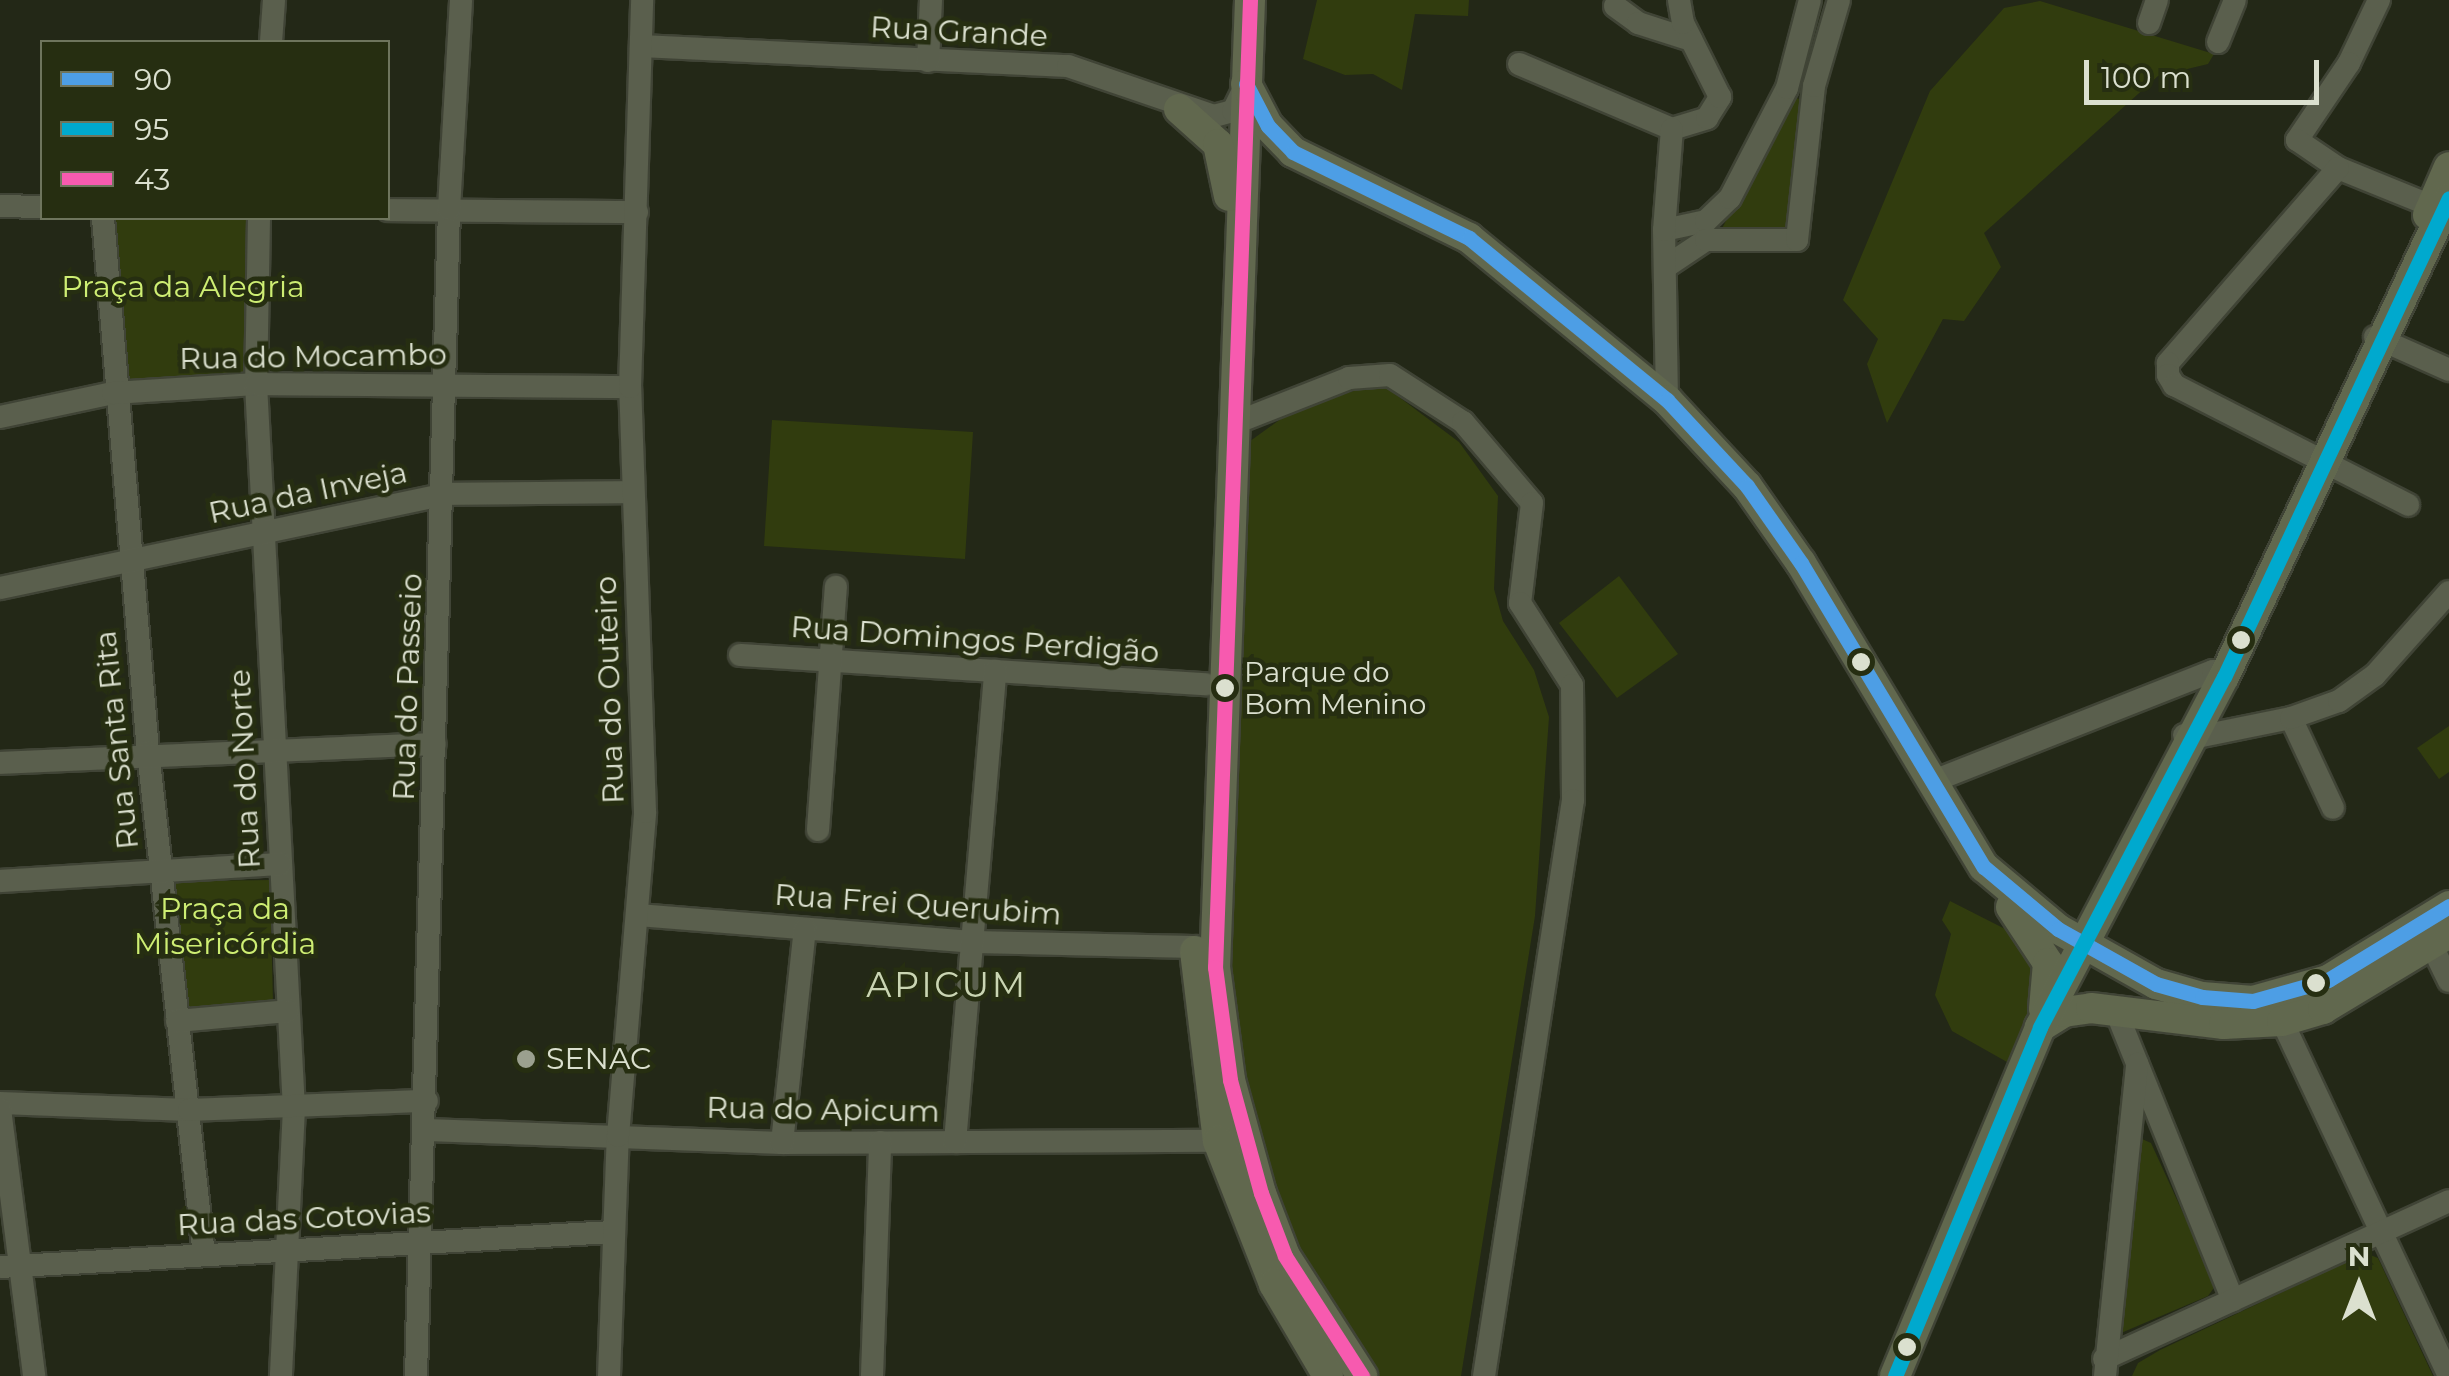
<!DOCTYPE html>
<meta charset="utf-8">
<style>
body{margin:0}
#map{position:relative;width:2449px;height:1376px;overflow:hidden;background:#232817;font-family:Montserrat,sans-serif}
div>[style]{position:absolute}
.green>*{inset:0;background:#313c0e}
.roads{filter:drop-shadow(2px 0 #404436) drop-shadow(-2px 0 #404436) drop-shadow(0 2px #404436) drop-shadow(0 -2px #404436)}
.minor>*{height:22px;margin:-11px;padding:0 11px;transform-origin:11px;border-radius:11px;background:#5a5f4d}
.major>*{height:30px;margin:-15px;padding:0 15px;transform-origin:15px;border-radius:15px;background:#61684e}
.bus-1>*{height:15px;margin:-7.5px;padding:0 7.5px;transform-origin:7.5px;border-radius:7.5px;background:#4d9ee5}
.bus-2>*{height:15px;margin:-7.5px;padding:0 7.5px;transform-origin:7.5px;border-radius:7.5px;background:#00a9ce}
.bus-3>*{height:15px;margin:-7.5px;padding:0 7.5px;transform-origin:7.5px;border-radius:7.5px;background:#f75aaf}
.dots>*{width:28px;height:28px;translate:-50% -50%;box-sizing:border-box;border:5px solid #262e11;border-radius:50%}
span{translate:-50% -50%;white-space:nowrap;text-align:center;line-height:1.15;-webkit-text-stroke:9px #262e11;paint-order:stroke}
.bus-label{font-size:28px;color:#dbe0cf}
.left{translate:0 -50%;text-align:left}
.street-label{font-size:30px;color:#dbe0cf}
.park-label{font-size:30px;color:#ceee73}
.poi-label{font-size:30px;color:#dbe0cf}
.quarter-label{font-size:35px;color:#cad5b3;letter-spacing:2.5px}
.legend{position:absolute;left:40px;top:40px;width:350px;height:180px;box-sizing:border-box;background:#262e11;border:2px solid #6e755d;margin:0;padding:12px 18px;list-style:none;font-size:30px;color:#dbe0cf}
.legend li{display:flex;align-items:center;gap:20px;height:50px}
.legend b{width:50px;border:2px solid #6e755d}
.north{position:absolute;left:2309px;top:1236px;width:100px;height:100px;-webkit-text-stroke:8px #262e11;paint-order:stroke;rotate:0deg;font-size:28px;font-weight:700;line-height:40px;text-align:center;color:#dbe0cf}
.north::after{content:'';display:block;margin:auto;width:35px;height:45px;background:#dbe0cf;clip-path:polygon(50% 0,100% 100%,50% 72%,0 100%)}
.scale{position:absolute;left:2084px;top:60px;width:235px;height:45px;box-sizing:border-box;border:5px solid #dbe0cf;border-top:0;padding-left:12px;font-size:30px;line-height:35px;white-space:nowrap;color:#dbe0cf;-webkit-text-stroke:8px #262e11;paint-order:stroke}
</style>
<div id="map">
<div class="green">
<i style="clip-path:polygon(1317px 0,1469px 0,1468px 16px,1415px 14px,1402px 90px,1373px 74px,1345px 75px,1303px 59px)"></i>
<i style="clip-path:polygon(2040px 1px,2214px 54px,2208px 64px,2158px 76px,1984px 233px,2001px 267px,1964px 321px,1943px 319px,1887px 423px,1867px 364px,1878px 339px,1843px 300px,1930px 91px,2004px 8px)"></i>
<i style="clip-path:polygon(1792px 95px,1804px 102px,1796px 229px,1718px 236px)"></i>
<i style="clip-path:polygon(111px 218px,253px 218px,248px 379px,120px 386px)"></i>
<i style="clip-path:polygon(1367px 386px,1387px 388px,1459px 442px,1498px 496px,1494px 589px,1503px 621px,1534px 670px,1549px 717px,1535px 916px,1461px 1376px,1372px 1376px,1303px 1270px,1248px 1116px,1232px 1004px,1226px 894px,1246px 444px,1285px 416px)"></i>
<i style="clip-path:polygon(772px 420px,973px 432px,965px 559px,764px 546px)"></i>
<i style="clip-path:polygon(1619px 576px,1678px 654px,1617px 698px,1559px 623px)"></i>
<i style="clip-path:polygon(2449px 726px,2449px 772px,2439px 779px,2417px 748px)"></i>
<i style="clip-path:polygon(270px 880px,273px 1002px,187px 1013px,175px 881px)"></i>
<i style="clip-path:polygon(1950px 901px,2013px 933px,2035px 963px,2035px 1002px,2007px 1062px,1952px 1031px,1935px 995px,1951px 934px,1942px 920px)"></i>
<i style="clip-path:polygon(2142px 1139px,2151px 1143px,2216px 1285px,2208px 1296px,2121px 1333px,2115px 1324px)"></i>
<i style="clip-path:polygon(2365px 1253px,2378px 1258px,2433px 1376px,2132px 1376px,2138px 1363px,2160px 1350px)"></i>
</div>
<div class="roads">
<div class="minor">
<i style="left:2379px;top:0;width:70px;rotate:115.5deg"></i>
<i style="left:2349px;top:63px;width:93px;rotate:124deg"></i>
<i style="left:2297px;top:140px;width:50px;rotate:34.3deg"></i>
<i style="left:2338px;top:168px;width:114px;rotate:22.1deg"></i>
<i style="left:1615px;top:6px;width:29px;rotate:36deg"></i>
<i style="left:1638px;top:23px;width:56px;rotate:17.8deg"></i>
<i style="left:2149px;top:23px;width:24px;rotate:-71deg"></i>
<i style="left:271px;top:42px;width:42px;rotate:-85.9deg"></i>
<i style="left:2218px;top:42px;width:45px;rotate:-68deg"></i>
<i style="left:641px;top:46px;width:427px;rotate:2.7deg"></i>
<i style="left:1068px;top:66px;width:154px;rotate:18.9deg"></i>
<i style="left:1214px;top:116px;width:20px;rotate:-15deg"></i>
<i style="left:1233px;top:111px;width:28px;rotate:-64deg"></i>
<i style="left:928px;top:61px;width:61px;rotate:-87.2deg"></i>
<i style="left:1519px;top:64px;width:166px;rotate:23deg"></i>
<i style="left:1672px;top:129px;width:37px;rotate:-17deg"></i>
<i style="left:1707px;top:118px;width:25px;rotate:-58deg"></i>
<i style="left:1720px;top:97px;width:83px;rotate:-116.6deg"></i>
<i style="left:1683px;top:23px;width:23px;rotate:-100deg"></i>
<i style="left:2338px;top:168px;width:259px;rotate:131.1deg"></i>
<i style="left:2168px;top:363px;width:12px;rotate:90deg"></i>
<i style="left:2168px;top:375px;width:12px;rotate:59deg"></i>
<i style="left:2174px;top:385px;width:263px;rotate:27.1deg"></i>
<i style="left:0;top:206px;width:42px;rotate:1.4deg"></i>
<i style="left:388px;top:210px;width:249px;rotate:0.5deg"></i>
<i style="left:103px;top:218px;width:536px;rotate:85.18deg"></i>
<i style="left:148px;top:752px;width:506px;rotate:83.65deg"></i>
<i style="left:259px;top:218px;width:166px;rotate:91deg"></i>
<i style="left:256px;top:384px;width:725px;rotate:87deg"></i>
<i style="left:294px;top:1108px;width:268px;rotate:92.8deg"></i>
<i style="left:1664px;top:230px;width:43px;rotate:-12.1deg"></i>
<i style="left:1706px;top:221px;width:33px;rotate:-44deg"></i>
<i style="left:1730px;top:198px;width:124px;rotate:-62.6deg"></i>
<i style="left:1787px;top:88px;width:91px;rotate:-75.4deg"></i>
<i style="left:1667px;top:266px;width:47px;rotate:-33.7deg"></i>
<i style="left:1706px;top:240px;width:91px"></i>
<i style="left:1797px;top:240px;width:155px;rotate:-83.7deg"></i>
<i style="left:1814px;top:86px;width:90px;rotate:-73.8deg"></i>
<i style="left:2375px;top:337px;width:81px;rotate:24deg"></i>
<i style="left:1667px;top:400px;width:170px;rotate:-91deg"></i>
<i style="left:1664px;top:230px;width:101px;rotate:-85.5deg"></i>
<i style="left:0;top:417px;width:116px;rotate:-12deg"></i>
<i style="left:113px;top:393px;width:143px;rotate:-3.6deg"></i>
<i style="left:256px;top:384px;width:374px;rotate:0.5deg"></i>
<i style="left:1235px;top:423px;width:123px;rotate:-21.5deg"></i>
<i style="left:1349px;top:378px;width:41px;rotate:-4.2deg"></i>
<i style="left:1390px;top:375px;width:87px;rotate:32.8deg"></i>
<i style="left:1463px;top:422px;width:106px;rotate:49.6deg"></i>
<i style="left:1532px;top:503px;width:101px;rotate:96.8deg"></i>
<i style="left:1520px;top:603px;width:97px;rotate:57.6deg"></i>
<i style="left:1572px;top:685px;width:115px;rotate:89.5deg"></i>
<i style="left:1573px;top:800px;width:583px;rotate:98.78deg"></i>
<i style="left:0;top:588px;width:455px;rotate:-11.9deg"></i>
<i style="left:445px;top:494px;width:187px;rotate:-0.6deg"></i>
<i style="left:740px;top:655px;width:467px;rotate:3.6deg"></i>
<i style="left:2291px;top:718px;width:99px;rotate:65deg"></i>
<i style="left:2184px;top:735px;width:9px;rotate:21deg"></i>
<i style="left:2192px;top:738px;width:101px;rotate:-11.4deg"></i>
<i style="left:2291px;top:718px;width:51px;rotate:-19.5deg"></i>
<i style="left:2339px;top:701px;width:44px;rotate:-35.8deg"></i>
<i style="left:2375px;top:675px;width:111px;rotate:-48.3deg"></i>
<i style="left:0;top:763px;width:435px;rotate:-2.5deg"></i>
<i style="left:1931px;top:782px;width:303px;rotate:-21.5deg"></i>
<i style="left:2213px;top:671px;width:13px;rotate:29deg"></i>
<i style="left:818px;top:830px;width:244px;rotate:-85.8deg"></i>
<i style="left:0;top:881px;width:281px;rotate:-3.5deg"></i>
<i style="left:638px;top:915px;width:338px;rotate:4.6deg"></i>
<i style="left:975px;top:942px;width:219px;rotate:1.3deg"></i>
<i style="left:2431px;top:944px;width:41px;rotate:64.1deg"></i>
<i style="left:2116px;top:1011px;width:312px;rotate:68deg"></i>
<i style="left:177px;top:1021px;width:111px;rotate:-5.1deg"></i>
<i style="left:2282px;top:1021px;width:392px;rotate:64.8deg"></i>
<i style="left:0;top:1103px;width:189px;rotate:2.1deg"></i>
<i style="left:189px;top:1110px;width:238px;rotate:-2.2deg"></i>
<i style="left:0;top:1109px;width:269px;rotate:82.7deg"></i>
<i style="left:427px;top:1130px;width:355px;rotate:2.1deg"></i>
<i style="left:782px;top:1143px;width:436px;rotate:-0.3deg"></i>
<i style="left:955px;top:1142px;width:473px;rotate:-85.1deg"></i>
<i style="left:782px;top:1143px;width:215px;rotate:-83.9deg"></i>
<i style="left:0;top:1267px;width:613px;rotate:-3.27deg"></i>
<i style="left:2104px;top:1359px;width:379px;rotate:-24.6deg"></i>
<i style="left:416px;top:1376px;width:1167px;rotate:-88.38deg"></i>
<i style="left:449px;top:209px;width:209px;rotate:-86.7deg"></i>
<i style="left:609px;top:1376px;width:240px;rotate:-87.9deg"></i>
<i style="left:618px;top:1136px;width:325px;rotate:-85.2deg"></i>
<i style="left:645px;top:812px;width:425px;rotate:-92deg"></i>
<i style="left:630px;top:387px;width:387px;rotate:-88.2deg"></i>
<i style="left:872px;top:1376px;width:234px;rotate:-88deg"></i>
<i style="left:2105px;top:1376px;width:314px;rotate:-84.1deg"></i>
</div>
<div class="major">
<i style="left:1250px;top:0;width:968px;rotate:92.07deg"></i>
<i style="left:1215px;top:967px;width:114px;rotate:82.4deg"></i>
<i style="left:1230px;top:1080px;width:117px;rotate:74.7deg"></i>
<i style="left:1261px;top:1193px;width:67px;rotate:69.1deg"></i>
<i style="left:1285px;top:1256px;width:143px;rotate:57.3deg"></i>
<i style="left:1246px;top:84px;width:47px;rotate:62.4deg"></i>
<i style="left:1268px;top:126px;width:36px;rotate:46deg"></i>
<i style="left:1293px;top:152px;width:196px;rotate:26deg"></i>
<i style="left:1469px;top:238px;width:256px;rotate:39.3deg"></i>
<i style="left:1667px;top:400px;width:117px;rotate:47.1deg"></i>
<i style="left:1747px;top:486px;width:94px;rotate:55deg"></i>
<i style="left:1801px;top:563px;width:355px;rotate:59deg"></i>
<i style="left:1984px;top:867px;width:97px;rotate:40deg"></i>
<i style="left:2058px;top:929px;width:112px;rotate:29.3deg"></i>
<i style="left:2156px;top:984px;width:48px;rotate:15.8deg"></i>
<i style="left:2202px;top:997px;width:51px;rotate:4.5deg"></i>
<i style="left:2253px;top:1001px;width:78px;rotate:-15.6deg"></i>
<i style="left:2328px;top:980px;width:142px;rotate:-31.4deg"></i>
<i style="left:1179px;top:109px;width:52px;rotate:41.9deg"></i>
<i style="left:1218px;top:144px;width:53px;rotate:78.1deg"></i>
<i style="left:2428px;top:215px;width:52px;rotate:-66.4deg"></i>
<i style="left:2011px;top:907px;width:67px;rotate:56.5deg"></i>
<i style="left:2048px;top:963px;width:46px;rotate:95deg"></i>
<i style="left:1195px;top:951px;width:191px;rotate:83.1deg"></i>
<i style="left:1218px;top:1141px;width:154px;rotate:68.6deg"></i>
<i style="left:1274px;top:1284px;width:107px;rotate:59.6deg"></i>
<i style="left:2040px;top:1027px;width:28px;rotate:-32deg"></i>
<i style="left:2064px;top:1012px;width:27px;rotate:-8deg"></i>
<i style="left:2091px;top:1008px;width:134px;rotate:6.9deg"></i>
<i style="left:2224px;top:1024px;width:58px;rotate:-3deg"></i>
<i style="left:2282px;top:1021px;width:43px;rotate:-16.3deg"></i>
<i style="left:2323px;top:1009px;width:147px;rotate:-31.1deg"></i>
<i style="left:1895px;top:1376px;width:378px;rotate:-67.4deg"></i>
<i style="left:2040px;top:1027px;width:395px;rotate:-62.3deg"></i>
<i style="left:2224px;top:677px;width:529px;rotate:-64.84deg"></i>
</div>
</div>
<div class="bus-1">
<i style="left:1246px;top:84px;width:47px;rotate:62.4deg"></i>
<i style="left:1268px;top:126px;width:36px;rotate:46deg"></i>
<i style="left:1293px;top:152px;width:196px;rotate:26deg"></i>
<i style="left:1469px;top:238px;width:256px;rotate:39.3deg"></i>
<i style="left:1667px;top:400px;width:117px;rotate:47.1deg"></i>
<i style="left:1747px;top:486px;width:94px;rotate:55deg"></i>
<i style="left:1801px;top:563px;width:355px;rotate:59deg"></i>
<i style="left:1984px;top:867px;width:97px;rotate:40deg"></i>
<i style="left:2058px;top:929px;width:112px;rotate:29.3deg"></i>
<i style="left:2156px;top:984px;width:48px;rotate:15.8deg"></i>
<i style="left:2202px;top:997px;width:51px;rotate:4.5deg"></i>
<i style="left:2253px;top:1001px;width:78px;rotate:-15.6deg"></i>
<i style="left:2328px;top:980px;width:142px;rotate:-31.4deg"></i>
</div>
<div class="bus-2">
<i style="left:1895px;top:1376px;width:378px;rotate:-67.4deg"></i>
<i style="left:2040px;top:1027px;width:395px;rotate:-62.3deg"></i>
<i style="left:2224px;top:677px;width:529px;rotate:-64.84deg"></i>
</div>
<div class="bus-3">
<i style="left:1250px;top:0;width:968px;rotate:92.07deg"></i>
<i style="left:1215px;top:967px;width:114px;rotate:82.4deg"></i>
<i style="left:1230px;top:1080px;width:117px;rotate:74.7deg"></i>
<i style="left:1261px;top:1193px;width:67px;rotate:69.1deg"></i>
<i style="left:1285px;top:1256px;width:143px;rotate:57.3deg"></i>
</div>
<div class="dots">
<i style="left:2241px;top:640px;background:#dbe0cf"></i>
<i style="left:1861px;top:662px;background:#dbe0cf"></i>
<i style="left:1225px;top:688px;background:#dbe0cf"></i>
<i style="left:2316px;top:983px;background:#dbe0cf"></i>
<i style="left:526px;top:1059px;background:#9ba08f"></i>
<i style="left:1907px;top:1347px;background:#dbe0cf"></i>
</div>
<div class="bus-label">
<span class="left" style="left:1244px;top:688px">Parque do<br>Bom Menino</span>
</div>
<div class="street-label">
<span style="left:959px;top:32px;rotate:3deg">Rua Grande</span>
<span style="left:313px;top:357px;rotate:-1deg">Rua do Mocambo</span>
<span style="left:308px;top:493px;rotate:-12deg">Rua da Inveja</span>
<span style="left:975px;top:640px;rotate:4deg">Rua Domingos Perdigão</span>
<span style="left:408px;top:687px;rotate:-88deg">Rua do Passeio</span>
<span style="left:610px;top:690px;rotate:-92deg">Rua do Outeiro</span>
<span style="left:117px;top:740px;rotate:-96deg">Rua Santa Rita</span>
<span style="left:245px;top:769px;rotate:-93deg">Rua do Norte</span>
<span style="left:918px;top:905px;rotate:4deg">Rua Frei Querubim</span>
<span style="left:823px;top:1110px;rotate:1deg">Rua do Apicum</span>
<span style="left:304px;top:1219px;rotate:-3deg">Rua das Cotovias</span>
</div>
<div class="park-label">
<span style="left:183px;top:287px">Praça da Alegria</span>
<span style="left:225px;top:926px">Praça da<br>Misericórdia</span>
</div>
<div class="poi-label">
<span class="left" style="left:546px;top:1059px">SENAC</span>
</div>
<div class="quarter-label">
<span style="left:947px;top:985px">APICUM</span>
</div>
<ul class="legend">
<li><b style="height:12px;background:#4d9ee5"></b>90</li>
<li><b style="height:12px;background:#00a9ce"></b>95</li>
<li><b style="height:12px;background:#f75aaf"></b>43</li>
</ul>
<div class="north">N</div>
<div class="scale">100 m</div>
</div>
